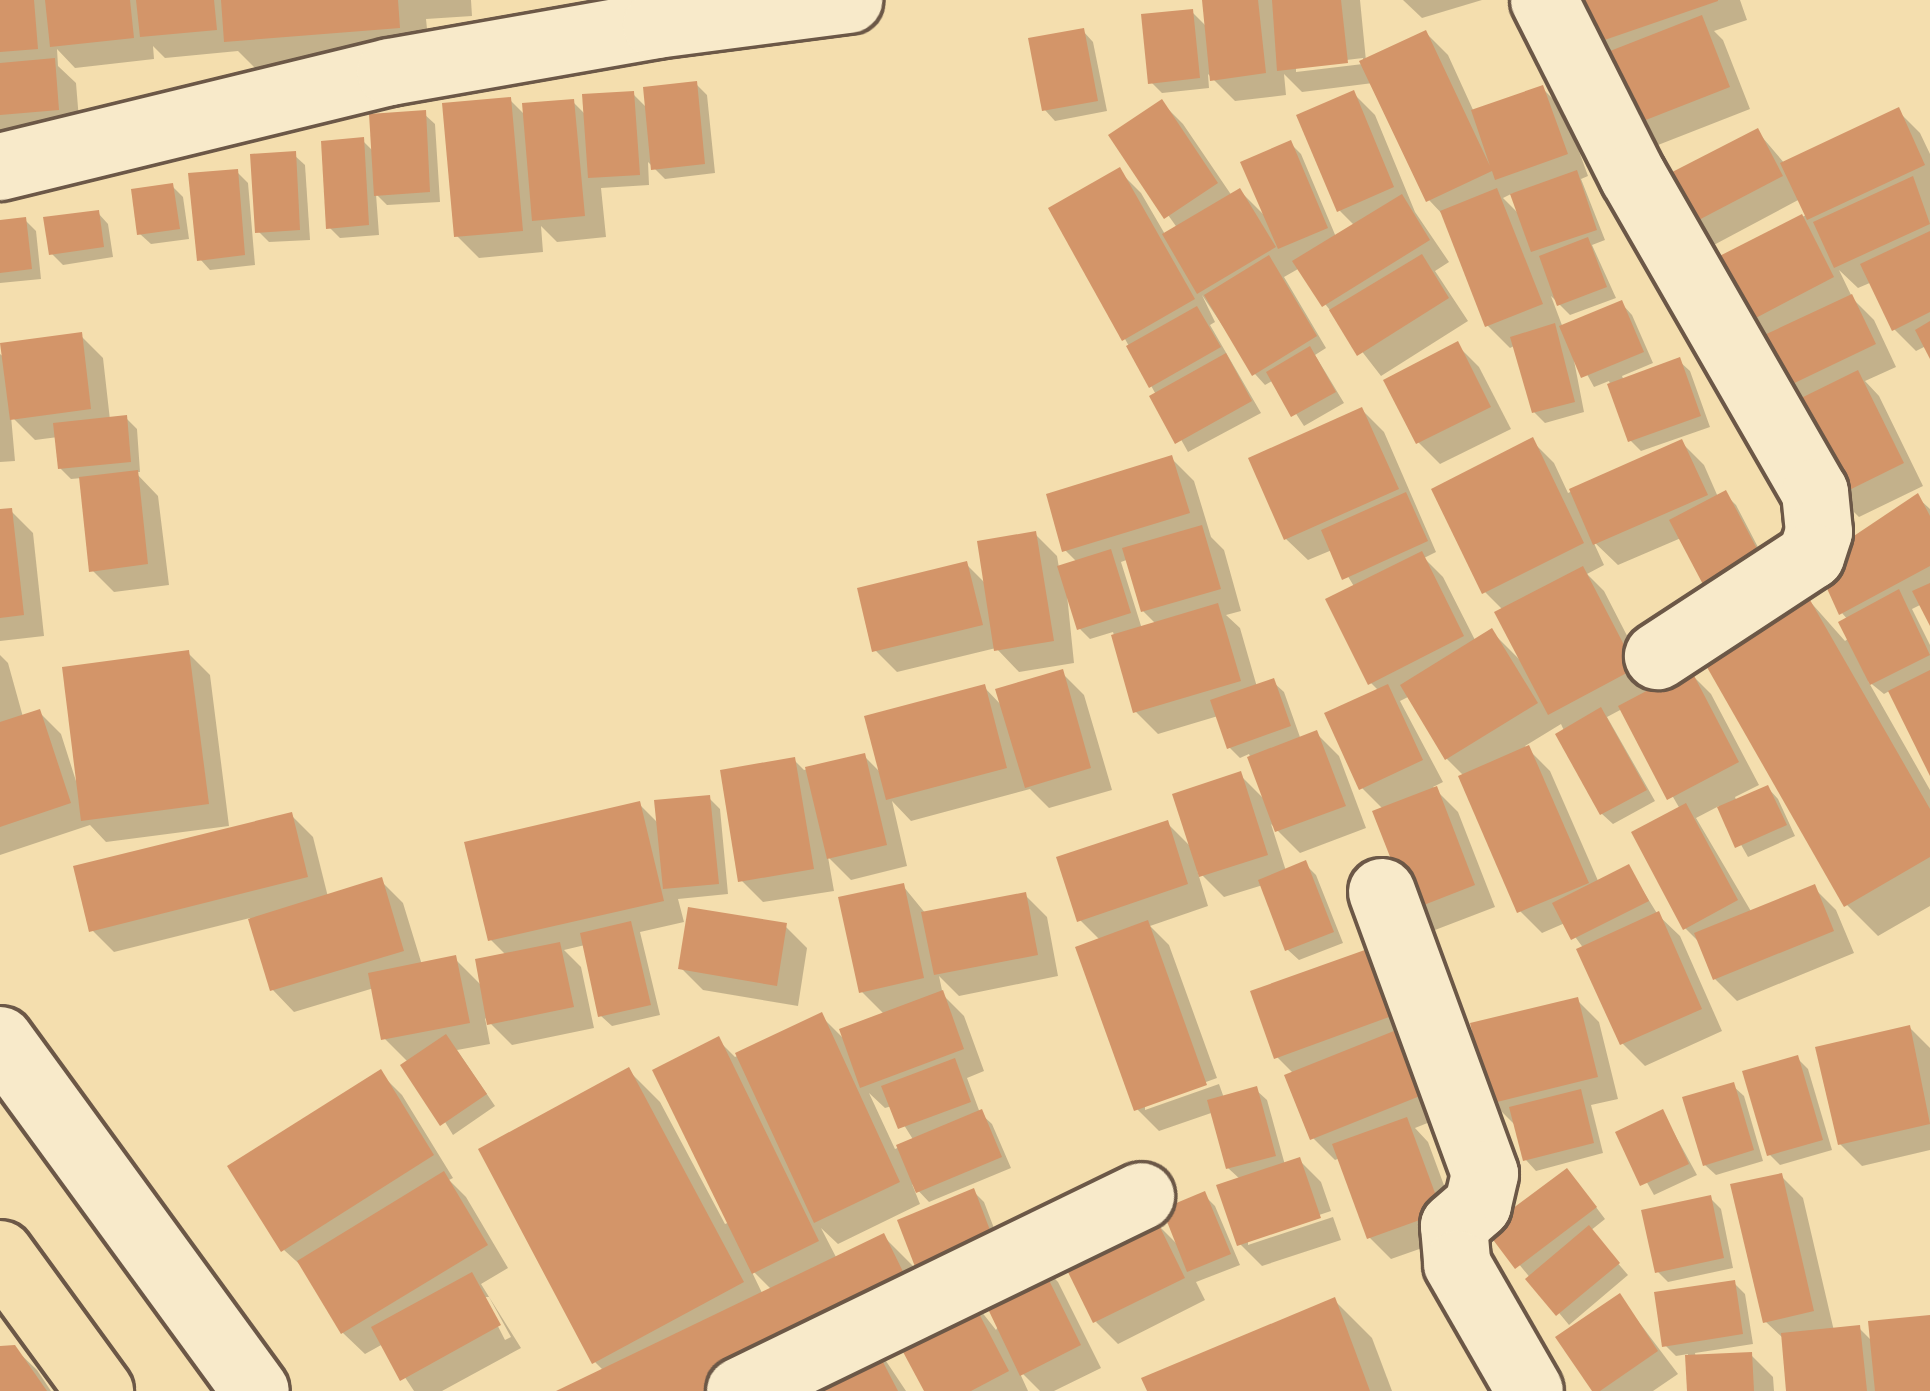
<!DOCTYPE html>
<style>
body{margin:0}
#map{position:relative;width:1930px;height:1391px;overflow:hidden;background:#f4deae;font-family:"Gentium Book Plus",serif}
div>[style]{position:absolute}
.shadow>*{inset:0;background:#0003}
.building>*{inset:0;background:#d39569}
.roads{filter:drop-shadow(3px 0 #6c5847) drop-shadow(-3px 0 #6c5847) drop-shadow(0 3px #6c5847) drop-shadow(0 -3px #6c5847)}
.minor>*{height:66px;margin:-33px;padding:0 33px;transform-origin:33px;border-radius:33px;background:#f8eaca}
.major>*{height:66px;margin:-33px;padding:0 33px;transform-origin:33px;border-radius:33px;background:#f4deae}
span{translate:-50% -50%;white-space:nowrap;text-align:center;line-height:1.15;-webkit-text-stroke:9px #f8eaca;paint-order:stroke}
</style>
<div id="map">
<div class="shadow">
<i style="clip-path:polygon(0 0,471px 0,472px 16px,426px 19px,430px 58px,259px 72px,238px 51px,165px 58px,153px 46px,154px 59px,75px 68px,57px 49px,58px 66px,76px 83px,80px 132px,0 138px)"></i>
<i style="clip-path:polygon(evenodd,1205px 0,1360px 0,1366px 61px,1426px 33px,1448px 55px,1474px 112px,1542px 88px,1564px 110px,1588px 176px,1581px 179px,1605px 240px,1592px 245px,1616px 298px,1570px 315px,1551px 296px,1563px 328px,1622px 304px,1632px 315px,1653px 363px,1622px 376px,1624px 381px,1679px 361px,1690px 371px,1710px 427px,1641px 451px,1630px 440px,1609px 381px,1594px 387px,1571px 345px,1584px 412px,1545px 423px,1534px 412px,1516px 345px,1510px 348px,1488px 326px,1445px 217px,1429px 200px,1373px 83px,1302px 92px,1284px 74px,1286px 95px,1235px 101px,1208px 74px,1209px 88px,1162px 93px,1151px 82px,1192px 12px,1208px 28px,1205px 0,1363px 58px,1363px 64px,1296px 72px,1296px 66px,1363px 58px,1205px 0,1513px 193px,1522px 217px,1503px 198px,1513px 193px)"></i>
<i style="clip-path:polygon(1403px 0,1482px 0,1422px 18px)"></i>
<i style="clip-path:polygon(1577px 0,1740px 0,1747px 20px,1714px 31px,1723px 40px,1750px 109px,1658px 145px,1636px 123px)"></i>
<i style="clip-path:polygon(1083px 31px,1093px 42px,1107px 111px,1055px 121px,1045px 110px)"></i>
<i style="clip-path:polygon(696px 84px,707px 95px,715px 173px,665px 179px,648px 162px,649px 185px,601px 188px,606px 237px,557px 242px,541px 226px,543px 252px,479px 258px,457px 236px,510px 100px,526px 116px,573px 102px,586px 115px,633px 94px,648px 109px)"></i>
<i style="clip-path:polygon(1353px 93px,1375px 115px,1415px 212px,1449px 262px,1435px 271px,1468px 321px,1381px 376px,1298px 269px,1284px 277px,1326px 348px,1315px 355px,1344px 403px,1304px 426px,1274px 380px,1265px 385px,1255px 374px,1202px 295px,1215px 322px,1210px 325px,1261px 413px,1188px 452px,1125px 339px,1119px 171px,1141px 193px,1166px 236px,1178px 229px,1112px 136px,1161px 102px,1183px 124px,1232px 196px,1240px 191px,1268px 219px,1290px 143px,1301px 154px,1336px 237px,1355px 226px,1340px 211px)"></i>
<i style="clip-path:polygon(1898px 111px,1920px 133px,1930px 154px,1930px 353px,1926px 346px,1916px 351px,1894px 329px,1872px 282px,1858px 288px,1839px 270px,1853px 299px,1874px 320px,1896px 367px,1865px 381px,1879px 396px,1923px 486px,1859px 517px,1837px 495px,1786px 386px,1698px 270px,1808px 214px,1800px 199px,1695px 255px,1673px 233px,1757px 131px,1785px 164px)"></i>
<i style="clip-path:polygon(424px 114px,435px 124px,440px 202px,387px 205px,376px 194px,379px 235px,340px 238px,329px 227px,363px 141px,374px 152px)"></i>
<i style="clip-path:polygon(294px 155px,305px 165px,310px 240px,269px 242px,258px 231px)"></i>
<i style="clip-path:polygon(237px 172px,248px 183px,255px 265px,210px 270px,200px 259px)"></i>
<i style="clip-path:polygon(172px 186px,183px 197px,189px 239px,151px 244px,140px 234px)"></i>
<i style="clip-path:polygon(98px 213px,108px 224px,113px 257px,63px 265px,52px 254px)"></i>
<i style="clip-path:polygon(25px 220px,36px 231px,41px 279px,0 283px,0 223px)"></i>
<i style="clip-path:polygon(81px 336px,103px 358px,110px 420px,126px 418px,137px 429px,140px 472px,135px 472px,158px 496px,169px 585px,114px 592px,92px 570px,82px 478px,71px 479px,60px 468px,58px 437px,35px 440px,11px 416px,15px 461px,0 462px,0 354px,5px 358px)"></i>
<i style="clip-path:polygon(1457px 345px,1479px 367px,1511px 429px,1440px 464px,1418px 442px)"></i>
<i style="clip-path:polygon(1362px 410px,1384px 432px,1436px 552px,1424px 558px,1443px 577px,1476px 642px,1492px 632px,1522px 662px,1504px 611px,1485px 592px,1532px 441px,1554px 463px,1568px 493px,1682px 443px,1704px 465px,1718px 497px,1725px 494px,1736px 505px,1772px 574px,1681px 538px,1618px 565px,1593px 541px,1604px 565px,1587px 574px,1604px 591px,1655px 690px,1689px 672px,1711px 694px,1759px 785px,1735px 797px,1737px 802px,1768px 788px,1778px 799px,1795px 836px,1748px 857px,1719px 806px,1696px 818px,1752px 913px,1814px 888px,1836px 910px,1854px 953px,1737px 1001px,1715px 979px,1701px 944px,1685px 928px,1680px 809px,1622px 709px,1607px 717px,1655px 801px,1613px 824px,1602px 814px,1561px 724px,1525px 746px,1550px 771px,1599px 883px,1629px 868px,1658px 915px,1680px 936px,1722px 1031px,1645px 1066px,1623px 1044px,1584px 949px,1565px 923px,1542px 933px,1520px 911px,1465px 777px,1447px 759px,1410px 696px,1400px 701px,1443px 782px,1433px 787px,1458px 812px,1495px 907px,1435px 930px,1413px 908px,1384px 810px,1362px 788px,1379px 691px,1371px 683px,1355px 588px,1332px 550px,1308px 560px,1286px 539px)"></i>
<i style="clip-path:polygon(evenodd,1172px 459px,1194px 481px,1211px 537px,1224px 550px,1241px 611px,1226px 615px,1240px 628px,1257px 687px,1273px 682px,1284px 692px,1301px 740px,1317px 734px,1339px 756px,1366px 828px,1300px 853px,1271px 824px,1286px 871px,1305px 864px,1316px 875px,1343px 943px,1299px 960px,1288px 950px,1263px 885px,1224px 897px,1197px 870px,1208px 906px,1150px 926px,1169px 945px,1217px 1078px,1145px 1104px,1145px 1110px,1219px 1084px,1224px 1098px,1256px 1090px,1267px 1100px,1285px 1165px,1299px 1160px,1321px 1182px,1331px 1211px,1248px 1239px,1248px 1245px,1333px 1217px,1341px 1240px,1262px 1266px,1240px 1244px,1241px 1180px,1228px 1168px,1214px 1112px,1159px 1131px,1137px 1109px,1101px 941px,1080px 920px,1167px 823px,1194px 850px,1240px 775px,1266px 801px,1249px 754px,1240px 758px,1229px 747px,1218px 716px,1158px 734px,1136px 712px,1113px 632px,1090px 639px,1080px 629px,1066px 585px,1074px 663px,1019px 672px,996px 648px,897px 672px,875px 650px,966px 564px,987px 585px,1035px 534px,1057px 556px,1059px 568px,1077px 562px,1065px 550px,1172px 459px,1129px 559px,1143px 611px,1157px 625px,1142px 629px,1121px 562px,1129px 559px)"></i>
<i style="clip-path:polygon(1917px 497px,1930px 509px,1930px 620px,1922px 604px,1912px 609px,1930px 645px,1930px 769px,1891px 690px,1884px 694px,1868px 681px,1930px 790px,1930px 906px,1878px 936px,1847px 905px,1806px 597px,1845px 641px,1849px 638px,1848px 620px,1842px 613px)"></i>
<i style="clip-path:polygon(11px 511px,33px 533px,44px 636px,0 641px,0 512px)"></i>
<i style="clip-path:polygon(188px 653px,210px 675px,229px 826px,106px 842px,90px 825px,0 855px,0 655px,8px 663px,23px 717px,39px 712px,61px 734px,76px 781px)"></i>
<i style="clip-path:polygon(1062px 673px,1084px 695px,1112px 790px,1049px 808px,1030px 789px,911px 821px,892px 801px,907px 866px,851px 880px,828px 857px,834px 891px,763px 902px,741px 880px,794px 760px,804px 770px,864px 756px,883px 775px,984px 687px,1004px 708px)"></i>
<i style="clip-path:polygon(709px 798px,720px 809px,728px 894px,678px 899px,684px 922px,640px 932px,660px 1015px,612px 1026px,601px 1016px,585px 945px,564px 950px,581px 967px,594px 1028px,512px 1045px,485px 1018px,490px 1044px,457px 1050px,495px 1106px,453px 1135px,409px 1063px,384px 1038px,374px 988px,294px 1012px,272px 989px,250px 918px,114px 952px,92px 930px,291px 815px,313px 837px,328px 897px,381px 881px,403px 903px,422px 965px,455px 959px,483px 987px,507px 956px,491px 940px,639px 804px,659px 824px)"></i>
<i style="clip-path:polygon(evenodd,903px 886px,926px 914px,1025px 895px,1047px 917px,1058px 976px,959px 996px,939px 976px,943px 995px,964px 1016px,984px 1071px,967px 1078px,980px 1113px,992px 1124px,1011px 1168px,929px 1202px,912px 1184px,920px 1204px,838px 1244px,821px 1228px,837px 1259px,884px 1237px,921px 1274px,973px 1191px,984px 1202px,1005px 1257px,962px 1287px,996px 1330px,1037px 1260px,1058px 1282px,1101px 1368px,1054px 1391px,1040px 1391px,1018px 1369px,1028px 1391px,927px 1391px,900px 1341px,880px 1352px,906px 1391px,826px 1391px,820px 1380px,806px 1391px,563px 1391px,604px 1371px,595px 1362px,629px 1071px,660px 1102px,725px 1224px,730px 1222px,718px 1040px,735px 1057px,821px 1016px,847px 1042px,885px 1015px,862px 992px,903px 886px,869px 1093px,885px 1108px,892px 1106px,914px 1141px,895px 1149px,869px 1093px,903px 886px,750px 1268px,772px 1290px,763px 1295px,750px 1268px)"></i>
<i style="clip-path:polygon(785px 926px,807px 948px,798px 1006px,703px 990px,681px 968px)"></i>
<i style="clip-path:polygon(1376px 949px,1455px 1112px,1415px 1128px,1428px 1142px,1462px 1234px,1391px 1259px,1369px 1237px,1340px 1158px,1335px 1160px,1313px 1138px,1294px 1074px,1277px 1057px)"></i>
<i style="clip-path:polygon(1577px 1000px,1599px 1022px,1618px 1099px,1591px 1105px,1603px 1153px,1536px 1171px,1526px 1160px,1514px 1124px,1492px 1102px)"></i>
<i style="clip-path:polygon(1910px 1028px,1930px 1048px,1930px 1150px,1862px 1166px,1840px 1144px)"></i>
<i style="clip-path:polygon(1797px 1058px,1808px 1069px,1832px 1150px,1780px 1165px,1769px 1154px)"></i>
<i style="clip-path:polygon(evenodd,380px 1073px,402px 1095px,453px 1178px,449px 1180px,466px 1197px,508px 1268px,481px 1284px,521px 1348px,442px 1391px,414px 1391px,383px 1344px,365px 1354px,343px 1333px,307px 1271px,284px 1250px,380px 1073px,483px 1297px,489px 1297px,511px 1337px,505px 1340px,483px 1297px)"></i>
<i style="clip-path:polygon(1733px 1086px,1744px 1096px,1763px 1161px,1716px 1175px,1705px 1165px)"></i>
<i style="clip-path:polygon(1663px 1113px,1697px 1175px,1654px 1195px,1619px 1133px)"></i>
<i style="clip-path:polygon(1781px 1176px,1803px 1198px,1834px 1331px,1859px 1328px,1873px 1342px,1930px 1318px,1930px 1391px,1789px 1391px,1785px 1340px,1766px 1322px)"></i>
<i style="clip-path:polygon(1577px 1182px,1605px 1219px,1590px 1231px,1628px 1275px,1569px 1325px,1490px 1229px)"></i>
<i style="clip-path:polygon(1204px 1195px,1215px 1206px,1240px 1265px,1196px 1282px,1205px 1300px,1118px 1344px,1096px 1322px,1155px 1222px,1180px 1247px)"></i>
<i style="clip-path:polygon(1710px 1198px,1721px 1209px,1733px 1268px,1668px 1282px,1658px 1272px)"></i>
<i style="clip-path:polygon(1734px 1283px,1745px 1294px,1753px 1344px,1695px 1353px,1696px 1358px,1751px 1355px,1773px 1377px,1774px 1391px,1690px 1391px,1688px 1354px,1676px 1356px,1665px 1345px)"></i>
<i style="clip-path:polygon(1620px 1297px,1678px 1374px,1653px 1391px,1596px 1391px)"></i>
<i style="clip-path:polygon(1334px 1300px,1372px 1338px,1392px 1391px,1151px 1391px)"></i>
<i style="clip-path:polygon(14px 1348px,37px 1370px,51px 1391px,0 1391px,0 1349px)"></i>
</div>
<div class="building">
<i style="clip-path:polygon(0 0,34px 0,38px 49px,0 52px)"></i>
<i style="clip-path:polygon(45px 0,130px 0,134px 38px,50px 47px)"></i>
<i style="clip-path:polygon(136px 0,214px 0,217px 30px,140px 37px)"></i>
<i style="clip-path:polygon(221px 0,398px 0,400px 28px,224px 42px)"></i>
<i style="clip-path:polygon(1202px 0,1258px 0,1266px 73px,1210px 81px)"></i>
<i style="clip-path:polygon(1272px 0,1341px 0,1348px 63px,1277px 71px)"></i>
<i style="clip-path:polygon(1574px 0,1718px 0,1718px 1px,1590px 45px)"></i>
<i style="clip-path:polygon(1193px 9px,1200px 78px,1148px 84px,1141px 14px)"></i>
<i style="clip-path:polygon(1702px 15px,1730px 87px,1633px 125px,1605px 53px)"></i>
<i style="clip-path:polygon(1084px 28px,1098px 101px,1042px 111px,1028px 38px)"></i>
<i style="clip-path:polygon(1426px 30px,1490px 166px,1471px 110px,1543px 85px,1568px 154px,1495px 180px,1492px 171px,1426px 202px,1359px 61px)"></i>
<i style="clip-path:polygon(55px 58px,59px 110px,0 115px,0 63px)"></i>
<i style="clip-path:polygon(697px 81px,705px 164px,651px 170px,643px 87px)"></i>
<i style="clip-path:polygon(1354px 90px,1394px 187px,1337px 212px,1296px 115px)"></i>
<i style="clip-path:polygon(634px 91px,640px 175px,588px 178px,582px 94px)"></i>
<i style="clip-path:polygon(511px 97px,523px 231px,454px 237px,442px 103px)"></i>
<i style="clip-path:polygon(574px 99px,585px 216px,532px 221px,522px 103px)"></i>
<i style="clip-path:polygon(1162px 99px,1218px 183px,1164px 219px,1108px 135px)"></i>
<i style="clip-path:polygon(1899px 107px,1925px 165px,1807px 220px,1780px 163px)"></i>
<i style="clip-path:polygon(426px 110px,430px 192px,374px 196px,369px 114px)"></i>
<i style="clip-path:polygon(1758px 128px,1783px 176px,1670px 235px,1645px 186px)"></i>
<i style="clip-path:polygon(364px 137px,369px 225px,326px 229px,321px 141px)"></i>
<i style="clip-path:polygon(1291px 140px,1328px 228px,1278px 249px,1240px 162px)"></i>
<i style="clip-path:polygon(296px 151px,300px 230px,255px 233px,250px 154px)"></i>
<i style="clip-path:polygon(1120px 167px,1195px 299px,1122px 341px,1048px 208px)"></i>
<i style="clip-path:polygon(238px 169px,245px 255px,197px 261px,188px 173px)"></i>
<i style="clip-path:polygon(1577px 170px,1597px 230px,1531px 252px,1510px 194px)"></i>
<i style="clip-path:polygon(1913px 176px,1930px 224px,1834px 268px,1813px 222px)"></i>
<i style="clip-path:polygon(173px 183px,180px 229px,137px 235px,131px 189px)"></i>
<i style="clip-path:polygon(1240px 188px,1276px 247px,1197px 294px,1162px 234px)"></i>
<i style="clip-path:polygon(1497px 188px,1543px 304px,1485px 327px,1440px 211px)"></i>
<i style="clip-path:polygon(1402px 194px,1430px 240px,1322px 307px,1292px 261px)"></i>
<i style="clip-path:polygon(99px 210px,104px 247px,49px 255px,43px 217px)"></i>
<i style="clip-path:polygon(1802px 214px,1834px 277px,1731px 331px,1694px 269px)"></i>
<i style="clip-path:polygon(26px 217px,32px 269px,0 273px,0 220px)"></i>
<i style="clip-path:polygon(1930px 231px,1930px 312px,1892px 331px,1860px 264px)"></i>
<i style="clip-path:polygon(1588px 237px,1607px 287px,1557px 306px,1539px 256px)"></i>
<i style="clip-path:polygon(1422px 254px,1449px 298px,1357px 356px,1329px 310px)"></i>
<i style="clip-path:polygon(1269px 255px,1317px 336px,1252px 376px,1204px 295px)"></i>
<i style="clip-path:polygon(1852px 294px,1876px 344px,1784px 388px,1760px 337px)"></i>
<i style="clip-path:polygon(1622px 300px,1644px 352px,1581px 378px,1559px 326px)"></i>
<i style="clip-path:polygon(1197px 306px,1221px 347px,1149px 388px,1126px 346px)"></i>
<i style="clip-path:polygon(1930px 321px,1930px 359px,1915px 330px)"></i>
<i style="clip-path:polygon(1555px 323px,1575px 402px,1532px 413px,1510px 337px)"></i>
<i style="clip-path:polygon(82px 332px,91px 409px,10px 420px,0 343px)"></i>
<i style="clip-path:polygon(1458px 341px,1491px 407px,1416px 444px,1383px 380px)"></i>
<i style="clip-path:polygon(1310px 346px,1336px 392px,1291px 417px,1266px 372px)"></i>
<i style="clip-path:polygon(1226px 353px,1252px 401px,1175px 444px,1149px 396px)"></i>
<i style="clip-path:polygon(1680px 357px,1701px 416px,1628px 442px,1607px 384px)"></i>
<i style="clip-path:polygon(1858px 370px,1904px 463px,1835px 497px,1789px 404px)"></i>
<i style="clip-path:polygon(1362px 407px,1399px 489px,1284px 540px,1248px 458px)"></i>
<i style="clip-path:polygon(127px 415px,131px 462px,58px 469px,53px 423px)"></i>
<i style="clip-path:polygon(1533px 437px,1584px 543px,1482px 594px,1431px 489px)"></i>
<i style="clip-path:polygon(1682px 439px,1708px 495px,1593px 545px,1569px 489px)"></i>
<i style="clip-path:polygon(1172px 455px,1190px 513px,1062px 552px,1046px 494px)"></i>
<i style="clip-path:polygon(138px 470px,148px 564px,89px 572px,79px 477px)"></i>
<i style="clip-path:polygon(1726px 490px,1764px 562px,1707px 592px,1669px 520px)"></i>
<i style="clip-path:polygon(1406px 492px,1428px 541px,1342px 580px,1321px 530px)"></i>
<i style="clip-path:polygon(1918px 493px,1930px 516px,1930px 566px,1839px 615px,1815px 562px)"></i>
<i style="clip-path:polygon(12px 508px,24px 615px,0 618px,0 509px)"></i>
<i style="clip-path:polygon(1202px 525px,1221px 589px,1141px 612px,1122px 548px)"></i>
<i style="clip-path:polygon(1036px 531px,1054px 641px,994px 651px,977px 541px)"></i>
<i style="clip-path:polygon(1111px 549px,1131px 613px,1077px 630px,1057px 566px)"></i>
<i style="clip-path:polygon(1422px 551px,1464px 636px,1368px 685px,1325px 599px)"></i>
<i style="clip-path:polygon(967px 561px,983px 625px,872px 652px,857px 588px)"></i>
<i style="clip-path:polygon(1583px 566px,1636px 668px,1548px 715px,1494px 612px)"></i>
<i style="clip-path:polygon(1930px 583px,1930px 626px,1912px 591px)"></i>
<i style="clip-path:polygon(1899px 589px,1930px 655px,1870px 685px,1838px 622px)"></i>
<i style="clip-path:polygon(1806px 593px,1930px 809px,1930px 857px,1844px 907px,1700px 655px)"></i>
<i style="clip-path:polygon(1218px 603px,1241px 681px,1133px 713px,1111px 635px)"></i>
<i style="clip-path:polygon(1492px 628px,1538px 703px,1445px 760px,1400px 685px)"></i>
<i style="clip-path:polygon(189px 650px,209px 804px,81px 821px,62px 667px)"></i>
<i style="clip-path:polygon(1690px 668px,1739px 762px,1667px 800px,1618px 706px)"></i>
<i style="clip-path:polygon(1063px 669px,1091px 768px,1025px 788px,995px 689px)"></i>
<i style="clip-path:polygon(1930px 670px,1930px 776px,1888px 691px)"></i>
<i style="clip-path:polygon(1274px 678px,1291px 726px,1227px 749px,1210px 700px)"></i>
<i style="clip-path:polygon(985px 684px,1007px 768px,886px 800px,864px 716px)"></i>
<i style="clip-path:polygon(1388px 684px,1423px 760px,1359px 790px,1324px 713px)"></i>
<i style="clip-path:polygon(1601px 707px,1647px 790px,1600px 815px,1555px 734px)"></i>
<i style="clip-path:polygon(40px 709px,71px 803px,0 827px,0 722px)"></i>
<i style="clip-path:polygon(1317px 730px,1346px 806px,1275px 832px,1247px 757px)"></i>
<i style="clip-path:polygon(1529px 745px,1589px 883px,1517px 913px,1458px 776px)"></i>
<i style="clip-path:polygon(865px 753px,887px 845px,827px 859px,805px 767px)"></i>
<i style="clip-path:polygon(795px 757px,814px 869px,738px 882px,720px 770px)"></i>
<i style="clip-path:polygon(1241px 771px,1268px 855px,1199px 877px,1172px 794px)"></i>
<i style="clip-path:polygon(1768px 785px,1787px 825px,1735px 848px,1717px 807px)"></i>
<i style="clip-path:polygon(1437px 786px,1475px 885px,1411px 910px,1372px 811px)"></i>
<i style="clip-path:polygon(710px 795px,719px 884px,663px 889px,654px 800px)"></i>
<i style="clip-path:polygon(640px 801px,664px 901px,488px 941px,464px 842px)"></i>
<i style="clip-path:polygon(1686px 803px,1738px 900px,1683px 930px,1631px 832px)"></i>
<i style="clip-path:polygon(292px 812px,308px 877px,89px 932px,73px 866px)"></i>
<i style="clip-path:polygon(1168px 820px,1188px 884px,1077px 922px,1056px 857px)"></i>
<i style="clip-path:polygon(1306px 860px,1334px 932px,1285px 951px,1258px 880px)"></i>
<i style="clip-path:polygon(1629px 864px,1649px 901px,1571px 940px,1552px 903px)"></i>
<i style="clip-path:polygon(382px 877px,404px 951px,270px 991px,248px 919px)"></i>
<i style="clip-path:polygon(904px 883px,924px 978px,859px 993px,838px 897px)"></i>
<i style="clip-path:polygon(1815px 884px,1834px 931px,1713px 980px,1694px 933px)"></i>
<i style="clip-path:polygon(1026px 892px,1038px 955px,934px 975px,921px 912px)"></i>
<i style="clip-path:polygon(688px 907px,787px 923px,777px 986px,678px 969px)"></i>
<i style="clip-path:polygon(1659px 911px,1702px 1009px,1620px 1045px,1576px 949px)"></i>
<i style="clip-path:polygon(1148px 920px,1207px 1085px,1134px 1111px,1075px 947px)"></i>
<i style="clip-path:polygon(631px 921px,651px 1005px,598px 1017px,580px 933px)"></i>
<i style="clip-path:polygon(560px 942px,574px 1007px,487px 1025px,475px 959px)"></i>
<i style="clip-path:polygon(1376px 946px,1400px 1013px,1274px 1059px,1250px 991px)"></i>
<i style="clip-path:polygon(456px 955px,470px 1023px,381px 1040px,368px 973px)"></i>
<i style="clip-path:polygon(943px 990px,964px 1049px,860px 1088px,839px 1029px)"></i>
<i style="clip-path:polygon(1578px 997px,1598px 1077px,1489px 1104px,1470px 1023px)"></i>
<i style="clip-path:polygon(822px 1012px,900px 1182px,814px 1223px,735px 1053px)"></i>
<i style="clip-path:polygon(1409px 1025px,1435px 1090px,1310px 1140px,1284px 1075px)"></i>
<i style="clip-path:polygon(1910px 1025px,1930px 1124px,1838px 1145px,1815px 1047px)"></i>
<i style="clip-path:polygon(446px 1034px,487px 1094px,440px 1126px,400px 1065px)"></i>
<i style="clip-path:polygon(719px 1036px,819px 1241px,752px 1274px,652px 1070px)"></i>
<i style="clip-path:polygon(1798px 1055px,1823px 1140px,1767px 1156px,1742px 1071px)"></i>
<i style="clip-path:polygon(955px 1058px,971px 1102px,898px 1129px,881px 1086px)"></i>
<i style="clip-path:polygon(629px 1067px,744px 1282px,592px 1364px,478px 1149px)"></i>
<i style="clip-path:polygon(381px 1069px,434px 1155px,281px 1252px,227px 1166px)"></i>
<i style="clip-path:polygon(1734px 1082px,1754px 1150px,1703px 1166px,1682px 1097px)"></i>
<i style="clip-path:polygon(1257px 1086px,1276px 1156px,1226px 1169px,1207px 1100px)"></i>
<i style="clip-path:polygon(1581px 1089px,1594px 1143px,1523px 1161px,1509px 1107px)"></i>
<i style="clip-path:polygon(982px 1109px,1002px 1157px,916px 1193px,896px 1145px)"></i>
<i style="clip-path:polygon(1663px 1109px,1689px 1164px,1640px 1186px,1615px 1132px)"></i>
<i style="clip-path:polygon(1407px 1117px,1442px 1212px,1367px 1239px,1332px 1144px)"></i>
<i style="clip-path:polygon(1300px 1157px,1321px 1218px,1237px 1246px,1216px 1185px)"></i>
<i style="clip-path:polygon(1567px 1168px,1597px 1207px,1515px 1269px,1485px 1229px)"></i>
<i style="clip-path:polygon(444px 1171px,488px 1245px,341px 1334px,297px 1261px)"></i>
<i style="clip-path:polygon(1782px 1173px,1814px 1311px,1763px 1323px,1730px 1184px)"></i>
<i style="clip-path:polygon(974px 1188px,996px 1246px,919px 1277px,897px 1220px)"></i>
<i style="clip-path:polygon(1205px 1191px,1231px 1254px,1187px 1272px,1162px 1209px)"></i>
<i style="clip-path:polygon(1711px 1195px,1724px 1258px,1655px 1273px,1641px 1210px)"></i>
<i style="clip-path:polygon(1156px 1219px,1185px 1278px,1093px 1323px,1064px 1264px)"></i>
<i style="clip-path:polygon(1589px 1225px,1620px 1263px,1556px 1316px,1525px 1279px)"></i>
<i style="clip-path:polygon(884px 1233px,912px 1290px,703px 1391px,556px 1391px)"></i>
<i style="clip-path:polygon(1037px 1256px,1081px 1345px,1020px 1376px,977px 1286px)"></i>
<i style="clip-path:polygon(472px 1272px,501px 1325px,400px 1381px,371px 1327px)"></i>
<i style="clip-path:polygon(1735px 1280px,1743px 1334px,1662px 1347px,1654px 1292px)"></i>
<i style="clip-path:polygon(963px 1283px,1009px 1371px,971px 1391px,924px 1391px,888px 1324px)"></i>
<i style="clip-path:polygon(1620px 1293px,1658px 1351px,1600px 1391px,1592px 1391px,1555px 1337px)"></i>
<i style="clip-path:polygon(1335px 1297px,1370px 1391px,1147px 1391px,1141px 1378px)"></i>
<i style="clip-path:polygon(1930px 1315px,1930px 1391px,1875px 1391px,1868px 1321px)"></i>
<i style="clip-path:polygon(1860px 1325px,1867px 1391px,1786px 1391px,1781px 1333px)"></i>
<i style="clip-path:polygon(870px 1337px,898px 1391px,822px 1391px,811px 1370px)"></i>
<i style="clip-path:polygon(15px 1345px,47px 1391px,0 1391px,0 1346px)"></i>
<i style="clip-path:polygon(1752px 1352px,1754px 1391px,1687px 1391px,1685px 1355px)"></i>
</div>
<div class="roads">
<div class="minor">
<i style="left:1544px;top:0;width:197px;rotate:63.2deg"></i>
<i style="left:1633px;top:176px;width:365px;rotate:60.1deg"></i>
<i style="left:1815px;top:492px;width:40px;rotate:84.3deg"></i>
<i style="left:1819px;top:532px;width:25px;rotate:108deg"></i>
<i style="left:1811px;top:556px;width:183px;rotate:146.8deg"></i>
<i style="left:0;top:167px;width:401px;rotate:-13.7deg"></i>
<i style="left:390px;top:72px;width:270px;rotate:-10deg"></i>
<i style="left:656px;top:25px;width:195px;rotate:-7.4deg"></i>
<i style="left:1382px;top:892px;width:300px;rotate:69.9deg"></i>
<i style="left:1485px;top:1174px;width:32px;rotate:103deg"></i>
<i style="left:1478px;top:1205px;width:32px;rotate:139deg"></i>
<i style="left:1454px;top:1226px;width:38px;rotate:85deg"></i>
<i style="left:1457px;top:1264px;width:146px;rotate:60.1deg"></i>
<i style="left:0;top:1040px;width:434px;rotate:53.9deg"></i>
<i style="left:740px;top:1391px;width:446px;rotate:-25.9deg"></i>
</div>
<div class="major">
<i style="left:0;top:1254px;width:170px;rotate:53.9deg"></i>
</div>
</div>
</div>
